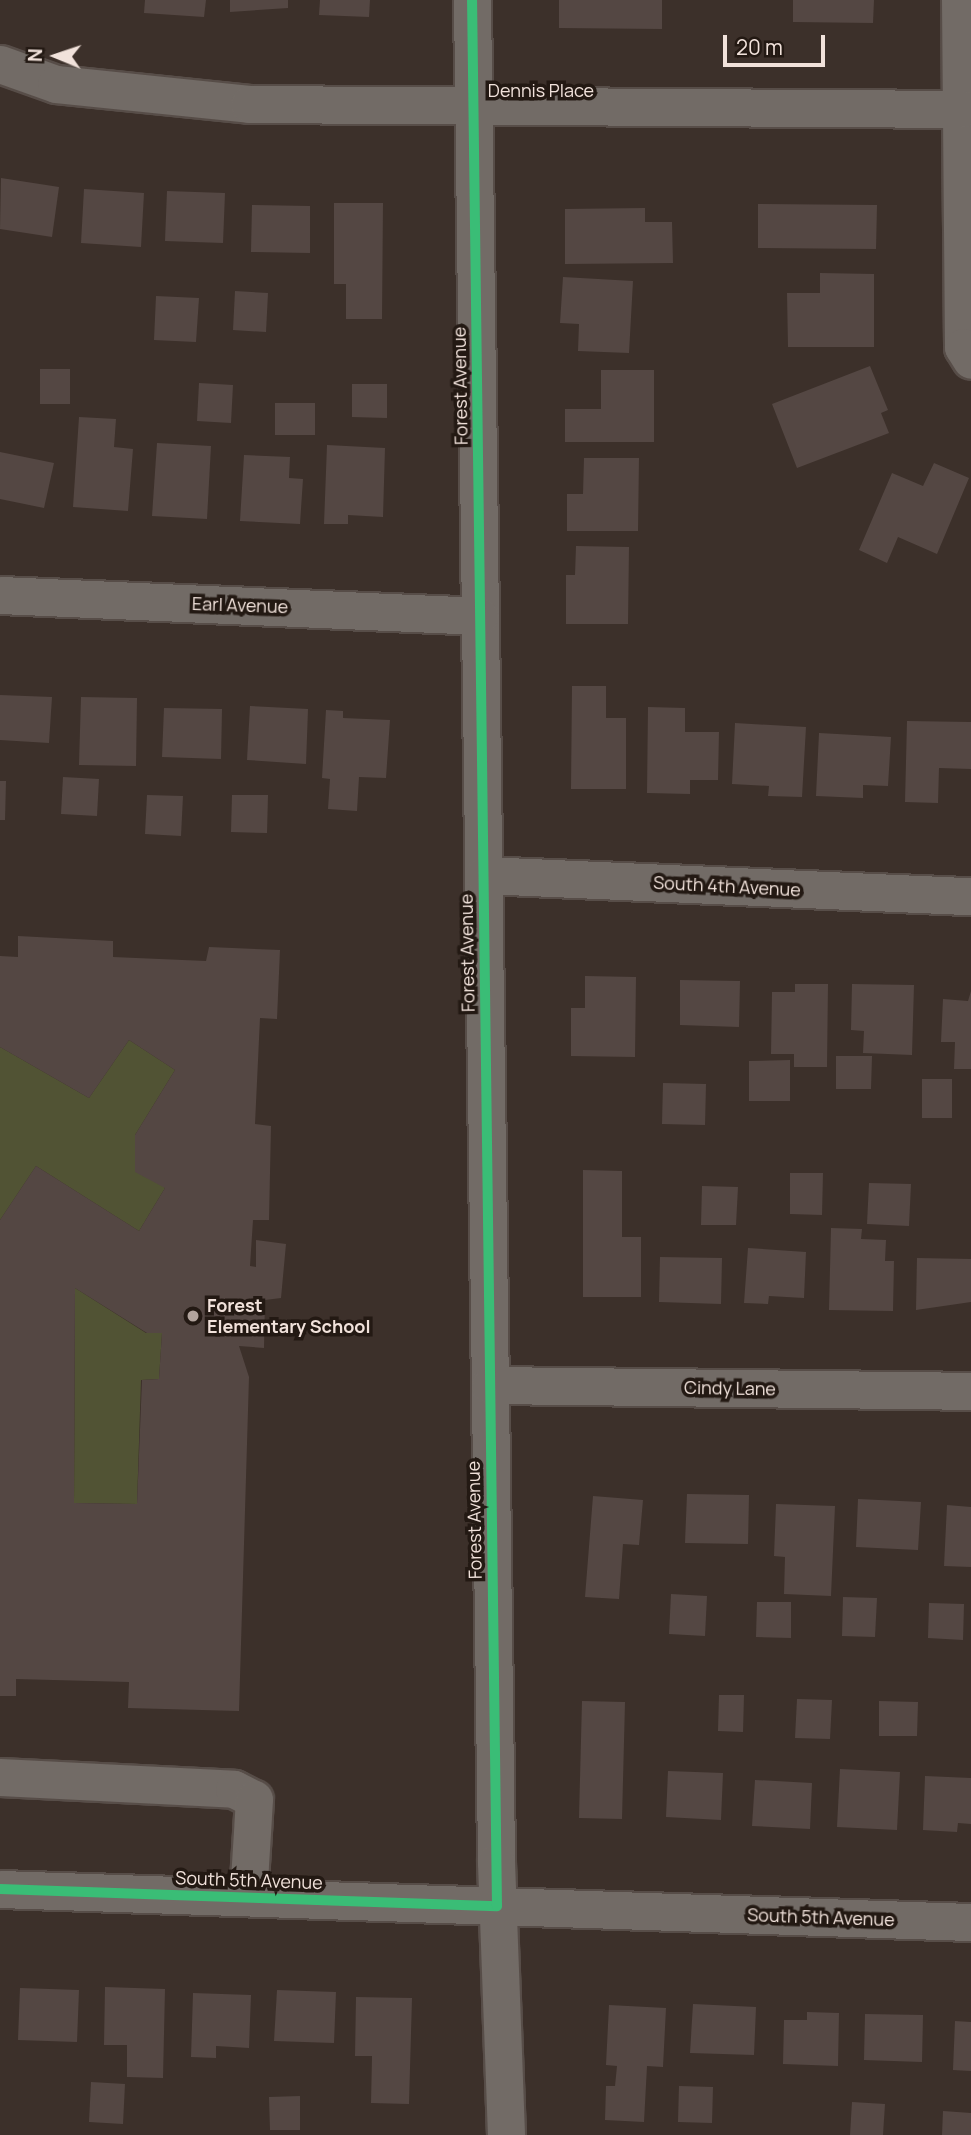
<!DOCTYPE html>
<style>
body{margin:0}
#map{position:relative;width:971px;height:2135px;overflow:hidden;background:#3c302a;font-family:Manrope,sans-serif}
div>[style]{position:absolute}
.green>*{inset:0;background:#515334}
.building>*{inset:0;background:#544743}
.roads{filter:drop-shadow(2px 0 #574d48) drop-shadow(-2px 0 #574d48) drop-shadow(0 2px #574d48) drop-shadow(0 -2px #574d48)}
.minor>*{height:37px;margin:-18.5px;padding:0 18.5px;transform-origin:18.5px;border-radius:18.5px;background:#726b66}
.cycleway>*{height:10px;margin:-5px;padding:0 5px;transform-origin:5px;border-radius:5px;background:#3abd76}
.dots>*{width:19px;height:19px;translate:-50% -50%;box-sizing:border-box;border:4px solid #231913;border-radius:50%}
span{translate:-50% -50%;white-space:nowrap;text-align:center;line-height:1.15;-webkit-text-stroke:7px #231913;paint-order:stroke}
.street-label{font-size:18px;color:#f1e2db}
.poi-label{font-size:18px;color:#f1e2db;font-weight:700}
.left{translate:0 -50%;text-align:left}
.north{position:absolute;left:21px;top:21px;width:70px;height:70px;-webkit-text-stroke:5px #231913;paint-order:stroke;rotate:272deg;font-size:19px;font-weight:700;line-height:28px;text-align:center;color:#f1e2db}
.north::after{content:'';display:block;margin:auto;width:24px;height:32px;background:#f1e2db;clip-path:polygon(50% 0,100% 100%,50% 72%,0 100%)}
.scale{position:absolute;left:723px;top:35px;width:102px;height:32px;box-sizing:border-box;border:4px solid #f1e2db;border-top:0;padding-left:9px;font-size:21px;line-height:24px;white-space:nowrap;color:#f1e2db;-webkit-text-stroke:5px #231913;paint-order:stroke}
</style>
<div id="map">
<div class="green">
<i style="clip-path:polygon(129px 1040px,175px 1070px,135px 1135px,165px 1188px,139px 1231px,36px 1166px,0 1220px,0 1047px,89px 1098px)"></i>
<i style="clip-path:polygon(75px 1288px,146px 1333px,162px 1333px,159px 1379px,141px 1380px,137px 1504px,74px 1503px)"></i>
</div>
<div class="building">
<i style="clip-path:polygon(145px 0,206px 0,204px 17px,144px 13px)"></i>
<i style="clip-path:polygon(230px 0,288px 0,288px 8px,230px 12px)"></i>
<i style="clip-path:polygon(320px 0,370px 0,369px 17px,319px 15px)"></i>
<i style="clip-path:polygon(559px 0,662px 0,662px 29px,559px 28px)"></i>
<i style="clip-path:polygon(793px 0,874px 0,873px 23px,793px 22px)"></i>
<i style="clip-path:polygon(1px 178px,59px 187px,52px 237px,0 229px)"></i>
<i style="clip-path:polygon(84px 189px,144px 193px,141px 247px,81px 243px)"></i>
<i style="clip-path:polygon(167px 191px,225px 193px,223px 243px,165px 241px)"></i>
<i style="clip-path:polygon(334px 203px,383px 203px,382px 319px,346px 319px,346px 284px,334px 284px)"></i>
<i style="clip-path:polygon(758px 204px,877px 205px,876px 249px,758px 248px)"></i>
<i style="clip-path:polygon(252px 205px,310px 206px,310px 253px,251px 252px)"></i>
<i style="clip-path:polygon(645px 208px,645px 222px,672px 222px,673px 263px,565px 264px,565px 209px)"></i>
<i style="clip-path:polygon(820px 273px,874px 274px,874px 347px,788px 347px,787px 293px,820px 293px)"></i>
<i style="clip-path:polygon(563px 277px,633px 281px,629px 353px,578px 351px,579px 324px,560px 323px)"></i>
<i style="clip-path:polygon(235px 291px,268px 293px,266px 332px,233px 330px)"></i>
<i style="clip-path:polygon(156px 296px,199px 298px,196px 342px,154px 340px)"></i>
<i style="clip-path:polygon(870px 366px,888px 410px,881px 413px,889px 433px,797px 468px,772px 404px)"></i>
<i style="clip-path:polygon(40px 369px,70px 369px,70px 404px,40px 404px)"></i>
<i style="clip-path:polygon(601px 370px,654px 370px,654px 442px,565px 442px,565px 409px,601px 409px)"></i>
<i style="clip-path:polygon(199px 383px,233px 385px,231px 423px,197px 421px)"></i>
<i style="clip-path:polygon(352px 384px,387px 384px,387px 418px,352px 417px)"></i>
<i style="clip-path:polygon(275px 403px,315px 403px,315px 435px,275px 435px)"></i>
<i style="clip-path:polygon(79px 417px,116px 419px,114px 447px,133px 449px,128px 511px,73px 507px)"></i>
<i style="clip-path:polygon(157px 443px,211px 446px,207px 519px,152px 516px)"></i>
<i style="clip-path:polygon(327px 445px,385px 448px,383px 517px,348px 515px,348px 524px,324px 524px)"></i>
<i style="clip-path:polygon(0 452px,54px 463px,44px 508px,0 499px)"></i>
<i style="clip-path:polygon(244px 455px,290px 457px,289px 478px,303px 479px,300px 524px,240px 521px)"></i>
<i style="clip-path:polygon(584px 458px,639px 458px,638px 531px,567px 531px,567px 494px,583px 494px)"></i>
<i style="clip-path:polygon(934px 463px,969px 478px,937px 554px,898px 537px,887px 563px,859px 550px,892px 473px,923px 486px)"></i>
<i style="clip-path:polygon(576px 546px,629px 547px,628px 624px,566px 624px,566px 575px,575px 575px)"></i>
<i style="clip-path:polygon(572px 686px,606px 686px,606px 718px,626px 718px,626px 789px,571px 789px)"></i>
<i style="clip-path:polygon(0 695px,52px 697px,49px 743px,0 740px)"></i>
<i style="clip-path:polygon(81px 697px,137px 698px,136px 766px,79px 765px)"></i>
<i style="clip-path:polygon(250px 706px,308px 709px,306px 764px,247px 760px)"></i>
<i style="clip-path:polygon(648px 707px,685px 708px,685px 732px,719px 732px,718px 780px,690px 780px,690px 794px,647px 793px)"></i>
<i style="clip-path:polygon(164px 708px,222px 709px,221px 759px,162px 757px)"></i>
<i style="clip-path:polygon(326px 710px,343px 711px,343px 718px,390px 720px,386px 778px,359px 777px,357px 811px,328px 809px,330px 779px,322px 778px)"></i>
<i style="clip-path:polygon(907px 721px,971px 722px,971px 769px,939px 768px,938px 803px,905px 802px)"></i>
<i style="clip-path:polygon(735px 723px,806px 727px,802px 797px,768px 796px,769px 786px,732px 784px)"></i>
<i style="clip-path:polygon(819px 733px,891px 737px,888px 786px,863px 785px,863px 798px,816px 796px)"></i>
<i style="clip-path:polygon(63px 777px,99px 779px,97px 816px,61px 814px)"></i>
<i style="clip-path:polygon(0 781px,6px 781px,5px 820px,0 820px)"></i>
<i style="clip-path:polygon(147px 795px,183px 796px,181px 836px,145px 834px)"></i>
<i style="clip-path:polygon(232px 795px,268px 795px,267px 833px,231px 832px)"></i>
<i style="clip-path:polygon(evenodd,18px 936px,113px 941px,113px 957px,206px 961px,209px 947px,280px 950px,277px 1019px,260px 1018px,255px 1124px,271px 1126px,269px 1220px,253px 1220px,250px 1266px,256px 1267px,256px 1240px,286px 1244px,281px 1298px,265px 1300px,264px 1348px,239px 1346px,249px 1377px,239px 1711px,128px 1708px,129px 1682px,16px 1679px,16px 1696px,0 1696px,0 1220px,36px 1166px,139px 1231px,165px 1188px,135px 1172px,135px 1135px,175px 1070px,129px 1040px,89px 1098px,0 1047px,0 956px,18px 957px,18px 936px,75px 1288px,147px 1333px,162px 1333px,159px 1379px,142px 1380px,137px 1504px,74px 1503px,75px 1288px)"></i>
<i style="clip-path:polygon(585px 976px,636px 977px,635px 1057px,571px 1056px,571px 1008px,585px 1008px)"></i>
<i style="clip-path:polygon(680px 980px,740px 981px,739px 1027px,680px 1025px)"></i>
<i style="clip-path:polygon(795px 984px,828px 984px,827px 1067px,794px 1067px,794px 1054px,771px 1054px,772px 992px,795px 992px)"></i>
<i style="clip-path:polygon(852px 984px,914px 985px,912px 1055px,863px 1053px,864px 1031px,851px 1030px)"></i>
<i style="clip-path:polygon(971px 991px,971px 1069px,954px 1069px,955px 1042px,941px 1042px,943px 999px,968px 1001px)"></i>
<i style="clip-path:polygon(836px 1056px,872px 1056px,871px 1089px,836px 1089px)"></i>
<i style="clip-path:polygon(790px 1060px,790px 1101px,749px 1101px,749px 1061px)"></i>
<i style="clip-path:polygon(922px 1079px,952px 1079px,952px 1118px,922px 1118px)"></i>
<i style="clip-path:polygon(663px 1083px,706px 1084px,705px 1125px,662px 1124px)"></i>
<i style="clip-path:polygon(583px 1170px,622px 1171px,622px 1237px,641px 1237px,641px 1297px,583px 1297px)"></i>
<i style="clip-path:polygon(790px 1173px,823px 1173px,822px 1215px,790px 1214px)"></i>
<i style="clip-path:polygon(869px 1183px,911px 1184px,909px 1226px,867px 1224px)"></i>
<i style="clip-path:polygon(702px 1186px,738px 1187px,736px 1225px,701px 1225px)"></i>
<i style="clip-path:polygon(831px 1228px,862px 1229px,861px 1239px,886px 1240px,885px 1261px,894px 1261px,893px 1311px,829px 1310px)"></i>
<i style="clip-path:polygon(748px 1248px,806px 1252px,804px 1298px,769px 1296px,768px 1304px,744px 1303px)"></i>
<i style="clip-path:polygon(660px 1257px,722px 1258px,721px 1304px,659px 1302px)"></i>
<i style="clip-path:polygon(917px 1258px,971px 1259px,971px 1302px,916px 1310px)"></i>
<i style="clip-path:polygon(687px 1494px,749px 1495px,748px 1544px,685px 1543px)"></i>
<i style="clip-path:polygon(593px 1496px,643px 1500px,639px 1545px,623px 1544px,619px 1599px,585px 1597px)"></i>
<i style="clip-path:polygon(858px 1499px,921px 1502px,918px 1550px,856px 1547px)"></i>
<i style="clip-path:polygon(776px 1504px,835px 1506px,831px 1596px,784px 1594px,785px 1557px,774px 1556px)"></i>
<i style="clip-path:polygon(947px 1505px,971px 1507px,971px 1567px,944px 1566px)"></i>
<i style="clip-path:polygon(671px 1594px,707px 1596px,705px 1636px,669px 1634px)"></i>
<i style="clip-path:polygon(843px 1597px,877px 1598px,875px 1637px,842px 1636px)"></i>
<i style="clip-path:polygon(757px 1602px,791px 1602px,791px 1638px,756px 1637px)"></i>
<i style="clip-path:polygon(929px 1603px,964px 1604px,963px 1640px,928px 1638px)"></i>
<i style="clip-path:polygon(719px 1695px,744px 1695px,743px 1732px,718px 1731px)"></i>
<i style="clip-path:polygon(797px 1699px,832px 1700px,830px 1739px,795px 1738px)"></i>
<i style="clip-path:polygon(582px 1701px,625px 1702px,622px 1819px,579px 1818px)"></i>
<i style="clip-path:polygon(879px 1701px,918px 1702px,917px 1736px,879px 1736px)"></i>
<i style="clip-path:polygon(840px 1769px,900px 1772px,897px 1830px,837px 1827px)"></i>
<i style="clip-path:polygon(668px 1771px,723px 1773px,721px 1820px,666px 1817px)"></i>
<i style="clip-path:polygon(925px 1776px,971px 1778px,971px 1824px,958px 1823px,957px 1832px,923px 1830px)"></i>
<i style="clip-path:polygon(755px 1780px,812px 1783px,810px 1829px,752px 1826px)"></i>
<i style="clip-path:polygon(105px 1987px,165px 1989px,163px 2078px,127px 2077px,127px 2045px,104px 2045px)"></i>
<i style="clip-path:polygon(20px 1988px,79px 1990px,77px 2042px,18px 2040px)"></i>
<i style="clip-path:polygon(277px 1990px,336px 1992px,334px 2043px,274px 2041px)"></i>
<i style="clip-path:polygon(193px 1993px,251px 1995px,249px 2048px,216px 2046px,216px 2058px,191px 2057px)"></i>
<i style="clip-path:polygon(356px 1997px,412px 1998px,409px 2104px,371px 2103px,372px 2056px,355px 2056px)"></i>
<i style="clip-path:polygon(693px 2004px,756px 2007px,754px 2055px,690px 2053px)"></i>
<i style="clip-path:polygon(609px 2005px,666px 2008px,663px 2067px,647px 2066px,644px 2122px,605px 2120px,606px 2086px,615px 2086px,617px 2066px,606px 2065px)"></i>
<i style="clip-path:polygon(807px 2012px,839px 2013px,838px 2066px,783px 2064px,784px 2020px,807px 2020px)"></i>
<i style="clip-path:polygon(865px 2014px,923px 2015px,922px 2062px,864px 2060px)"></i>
<i style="clip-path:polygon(955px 2021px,971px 2022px,971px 2071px,953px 2070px)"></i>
<i style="clip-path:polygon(91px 2082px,125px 2084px,123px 2124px,89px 2122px)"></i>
<i style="clip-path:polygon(679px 2086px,713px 2087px,712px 2123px,678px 2122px)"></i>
<i style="clip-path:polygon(300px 2096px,300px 2130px,270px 2130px,269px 2097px)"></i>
<i style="clip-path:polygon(852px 2102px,885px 2104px,883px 2135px,850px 2135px)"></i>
<i style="clip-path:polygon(943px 2111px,971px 2113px,971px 2135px,942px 2135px)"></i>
</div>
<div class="roads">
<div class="minor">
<i style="left:472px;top:0;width:1862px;rotate:89.26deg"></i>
<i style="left:496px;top:1862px;width:273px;rotate:87.9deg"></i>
<i style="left:960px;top:0;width:347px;rotate:89.5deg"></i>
<i style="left:963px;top:347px;width:15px;rotate:58deg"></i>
<i style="left:0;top:64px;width:59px;rotate:19.7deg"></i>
<i style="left:56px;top:84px;width:194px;rotate:5.9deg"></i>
<i style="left:249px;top:104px;width:712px;rotate:0.4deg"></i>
<i style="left:0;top:595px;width:480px;rotate:2.5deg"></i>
<i style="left:484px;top:875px;width:487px;rotate:2.5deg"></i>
<i style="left:490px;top:1385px;width:481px;rotate:0.7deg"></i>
<i style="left:0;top:1777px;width:234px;rotate:2.9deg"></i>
<i style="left:234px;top:1789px;width:22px;rotate:27deg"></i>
<i style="left:254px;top:1799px;width:98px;rotate:93.5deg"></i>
<i style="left:0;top:1889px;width:972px;rotate:1.95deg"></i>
</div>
</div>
<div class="cycleway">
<i style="left:0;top:1889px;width:497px;rotate:2deg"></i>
<i style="left:497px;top:1906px;width:1906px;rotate:-90.75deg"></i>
</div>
<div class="dots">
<i style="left:193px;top:1316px;background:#b2a49d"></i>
</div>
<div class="street-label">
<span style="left:541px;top:90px">Dennis Place</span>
<span style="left:460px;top:386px;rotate:-91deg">Forest Avenue</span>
<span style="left:240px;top:605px;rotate:2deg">Earl Avenue</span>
<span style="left:727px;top:886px;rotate:3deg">South 4th Avenue</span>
<span style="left:467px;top:953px;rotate:-91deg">Forest Avenue</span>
<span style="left:730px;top:1388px;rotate:1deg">Cindy Lane</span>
<span style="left:474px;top:1520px;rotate:-91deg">Forest Avenue</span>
<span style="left:249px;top:1880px;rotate:2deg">South 5th Avenue</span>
<span style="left:821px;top:1917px;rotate:2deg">South 5th Avenue</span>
</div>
<div class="poi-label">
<span class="left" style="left:207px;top:1316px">Forest<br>Elementary School</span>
</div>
<div class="north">N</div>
<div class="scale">20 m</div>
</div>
